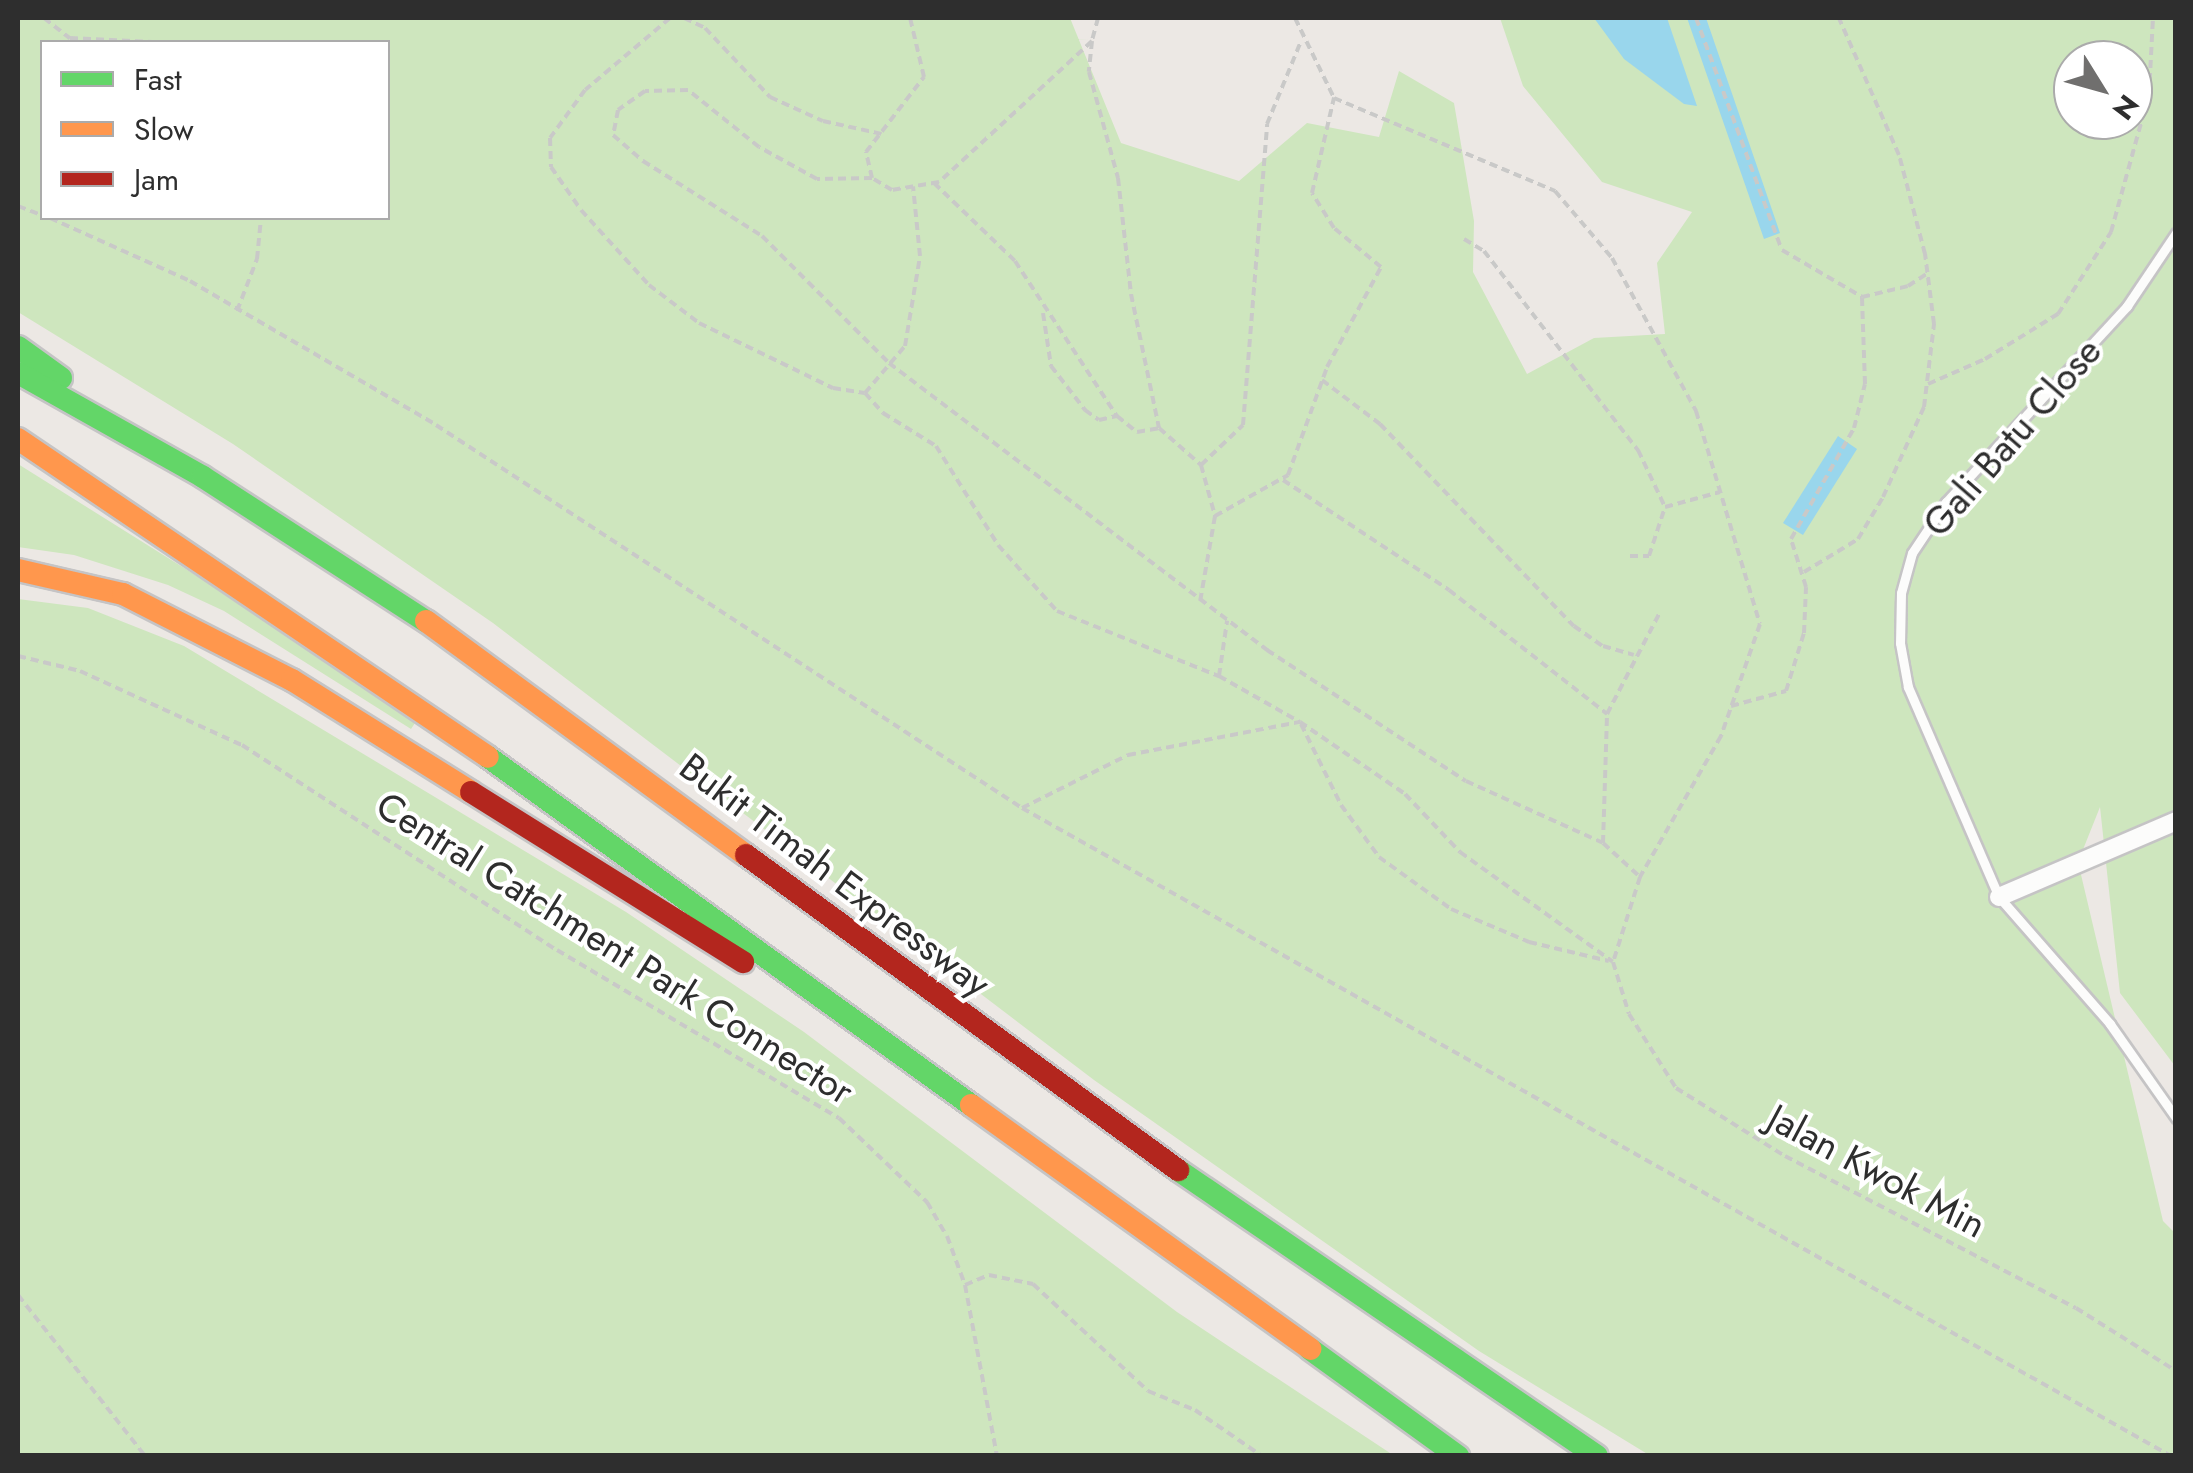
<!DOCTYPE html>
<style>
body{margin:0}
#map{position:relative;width:2193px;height:1473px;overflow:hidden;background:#ece8e4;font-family:Jost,sans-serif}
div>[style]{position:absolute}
.green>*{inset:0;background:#cee6be}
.water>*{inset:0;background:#99d6ec}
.path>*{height:4px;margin-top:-2px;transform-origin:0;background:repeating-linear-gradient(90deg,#c9c9c8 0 8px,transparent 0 13px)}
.roads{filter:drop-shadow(2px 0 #c5c4c5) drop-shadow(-2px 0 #c5c4c5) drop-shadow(0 2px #c5c4c5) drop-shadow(0 -2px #c5c4c5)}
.lane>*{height:9px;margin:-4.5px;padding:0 4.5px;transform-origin:4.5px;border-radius:4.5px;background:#fcfcfb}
.street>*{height:18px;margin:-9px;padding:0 9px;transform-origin:9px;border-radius:9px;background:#fcfcfb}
.fast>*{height:22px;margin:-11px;padding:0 11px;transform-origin:11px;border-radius:11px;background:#63d668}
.slow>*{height:22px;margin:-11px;padding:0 11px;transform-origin:11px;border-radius:11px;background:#ff974d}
.jam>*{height:22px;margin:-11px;padding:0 11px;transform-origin:11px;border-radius:11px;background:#b3261e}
span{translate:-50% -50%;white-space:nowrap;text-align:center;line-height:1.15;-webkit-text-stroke:8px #fff;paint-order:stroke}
.street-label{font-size:38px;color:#2e2e2e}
.frame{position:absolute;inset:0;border:20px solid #2e2e2e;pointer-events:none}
.legend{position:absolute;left:40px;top:40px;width:350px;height:180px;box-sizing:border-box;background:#fff;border:2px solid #ababab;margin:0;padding:12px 18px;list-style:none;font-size:30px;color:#2e2e2e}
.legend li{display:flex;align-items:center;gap:20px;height:50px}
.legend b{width:50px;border:2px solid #ababab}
.north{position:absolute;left:2053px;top:40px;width:100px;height:100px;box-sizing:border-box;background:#fff;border:2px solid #ababab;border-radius:50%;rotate:127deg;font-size:28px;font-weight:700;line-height:40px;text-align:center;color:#2e2e2e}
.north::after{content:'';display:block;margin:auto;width:35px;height:45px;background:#706f6e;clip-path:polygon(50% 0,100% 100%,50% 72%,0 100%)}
</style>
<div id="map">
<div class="green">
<i style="clip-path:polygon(evenodd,18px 18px,1070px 18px,1121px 143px,1239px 181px,1307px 123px,1379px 137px,1399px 71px,1454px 103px,1474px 221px,1473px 272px,1527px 374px,1594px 338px,1665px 334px,1657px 263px,1692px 212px,1602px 182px,1523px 86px,1500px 18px,2175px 18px,2175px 1066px,2120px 993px,2100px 807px,2078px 862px,2163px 1221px,2175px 1233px,2175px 1455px,1649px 1455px,1479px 1351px,1094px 1080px,493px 623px,233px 444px,18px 312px,18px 18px,42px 42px,388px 42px,388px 218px,42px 218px,42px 42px,18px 18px,2073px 60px,2133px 60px,2133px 120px,2073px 120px,2073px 60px)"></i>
<i style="clip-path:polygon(18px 464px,232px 598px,415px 723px,411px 729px,224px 611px,168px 585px,74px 555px,18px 547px)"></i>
<i style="clip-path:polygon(18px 599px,88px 608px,184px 646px,626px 912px,804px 1032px,1177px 1312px,1393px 1455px,18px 1455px)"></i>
</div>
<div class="water">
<i style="clip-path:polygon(1594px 18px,1667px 18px,1697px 106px,1684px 104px,1624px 59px)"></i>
<i style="clip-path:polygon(1687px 18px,1706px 18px,1780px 233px,1764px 239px)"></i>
<i style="clip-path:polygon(1838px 436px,1857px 449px,1803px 535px,1783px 523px)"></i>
</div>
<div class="path">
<i style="left:44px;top:18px;width:33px;rotate:38deg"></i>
<i style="left:70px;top:38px;width:83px;rotate:2.8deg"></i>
<i style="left:670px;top:18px;width:111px;rotate:139.7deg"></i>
<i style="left:585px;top:90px;width:59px;rotate:126.1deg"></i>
<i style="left:550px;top:138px;width:29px;rotate:88deg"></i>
<i style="left:551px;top:167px;width:52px;rotate:55.1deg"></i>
<i style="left:581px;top:210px;width:101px;rotate:47.8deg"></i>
<i style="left:649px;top:285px;width:63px;rotate:37.2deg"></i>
<i style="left:699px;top:323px;width:149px;rotate:25.9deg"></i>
<i style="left:833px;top:388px;width:32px;rotate:9deg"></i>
<i style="left:865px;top:393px;width:27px;rotate:48deg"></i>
<i style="left:883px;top:413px;width:62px;rotate:31.9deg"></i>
<i style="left:936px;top:446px;width:117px;rotate:57.9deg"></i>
<i style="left:998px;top:545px;width:89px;rotate:48.2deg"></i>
<i style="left:1057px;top:611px;width:175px;rotate:21.9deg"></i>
<i style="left:1219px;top:676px;width:93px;rotate:29.6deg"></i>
<i style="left:1300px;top:722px;width:127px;rotate:34.4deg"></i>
<i style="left:1405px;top:794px;width:80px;rotate:46.5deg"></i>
<i style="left:1460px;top:852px;width:188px;rotate:35.7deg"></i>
<i style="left:684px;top:18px;width:23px;rotate:25deg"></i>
<i style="left:705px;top:28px;width:95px;rotate:46.7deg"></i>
<i style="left:770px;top:97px;width:58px;rotate:24.4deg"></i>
<i style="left:823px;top:121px;width:60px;rotate:12.4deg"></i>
<i style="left:1098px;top:18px;width:24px;rotate:105deg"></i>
<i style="left:1092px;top:41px;width:208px;rotate:137.3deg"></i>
<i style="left:939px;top:182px;width:48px;rotate:170.3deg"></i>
<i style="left:892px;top:190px;width:23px;rotate:-149deg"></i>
<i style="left:872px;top:178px;width:55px;rotate:179deg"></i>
<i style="left:817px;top:179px;width:66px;rotate:-151.1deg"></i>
<i style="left:759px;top:147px;width:91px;rotate:-141.2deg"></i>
<i style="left:688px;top:90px;width:43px;rotate:178.7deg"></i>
<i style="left:645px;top:91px;width:33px;rotate:145deg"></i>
<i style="left:618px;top:110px;width:25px;rotate:101deg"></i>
<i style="left:613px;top:135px;width:40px;rotate:41deg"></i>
<i style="left:643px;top:161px;width:141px;rotate:32.2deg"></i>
<i style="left:762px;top:236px;width:180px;rotate:45deg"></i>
<i style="left:889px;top:363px;width:475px;rotate:37.2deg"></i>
<i style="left:1267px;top:650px;width:238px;rotate:33.4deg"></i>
<i style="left:1466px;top:781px;width:150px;rotate:24.3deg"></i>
<i style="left:1603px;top:843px;width:50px;rotate:42.6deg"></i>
<i style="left:1295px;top:18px;width:89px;rotate:64deg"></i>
<i style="left:1334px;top:98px;width:240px;rotate:22.8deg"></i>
<i style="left:1555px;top:191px;width:88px;rotate:49.6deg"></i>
<i style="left:1612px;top:258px;width:175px;rotate:61.2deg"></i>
<i style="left:1696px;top:411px;width:222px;rotate:73.3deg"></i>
<i style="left:1760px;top:624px;width:119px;rotate:109.2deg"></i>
<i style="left:1721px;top:736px;width:163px;rotate:119.9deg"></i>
<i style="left:1640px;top:877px;width:89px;rotate:107.6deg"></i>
<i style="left:1696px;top:18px;width:247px;rotate:69.7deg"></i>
<i style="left:1782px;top:250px;width:93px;rotate:30.4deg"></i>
<i style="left:1862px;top:297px;width:47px;rotate:-13.4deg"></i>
<i style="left:1908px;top:286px;width:24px;rotate:-33deg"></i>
<i style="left:1092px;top:41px;width:31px;rotate:96deg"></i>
<i style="left:1089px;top:72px;width:110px;rotate:74.7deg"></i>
<i style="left:1118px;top:178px;width:117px;rotate:83.6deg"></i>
<i style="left:1131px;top:294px;width:137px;rotate:78.2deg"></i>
<i style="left:1159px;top:428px;width:56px;rotate:41.4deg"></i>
<i style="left:1201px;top:465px;width:53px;rotate:74.6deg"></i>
<i style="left:1215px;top:516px;width:87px;rotate:99.9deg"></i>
<i style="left:872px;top:178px;width:27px;rotate:-103deg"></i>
<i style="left:866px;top:152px;width:95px;rotate:-52.3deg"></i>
<i style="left:924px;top:77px;width:61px;rotate:-103.3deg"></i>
<i style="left:934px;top:183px;width:112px;rotate:43.9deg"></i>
<i style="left:1015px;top:261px;width:186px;rotate:56.7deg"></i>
<i style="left:1117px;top:416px;width:26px;rotate:39deg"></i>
<i style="left:1137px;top:432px;width:22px;rotate:-10deg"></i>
<i style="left:18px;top:206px;width:26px;rotate:21deg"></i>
<i style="left:50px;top:218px;width:154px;rotate:24.2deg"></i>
<i style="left:190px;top:281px;width:285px;rotate:30.3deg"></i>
<i style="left:436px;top:425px;width:700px;rotate:33.17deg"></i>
<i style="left:1022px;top:808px;width:1319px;rotate:29.42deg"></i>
<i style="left:1464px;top:239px;width:23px;rotate:31deg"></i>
<i style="left:1484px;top:251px;width:252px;rotate:52.3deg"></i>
<i style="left:1638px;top:450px;width:63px;rotate:64.7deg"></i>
<i style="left:237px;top:311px;width:56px;rotate:-69deg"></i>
<i style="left:257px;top:259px;width:41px;rotate:-84.4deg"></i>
<i style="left:1043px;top:313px;width:54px;rotate:81.4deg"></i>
<i style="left:1051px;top:366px;width:56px;rotate:52.3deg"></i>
<i style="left:1085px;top:410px;width:17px;rotate:36deg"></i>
<i style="left:1099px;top:420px;width:18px;rotate:-13deg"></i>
<i style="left:1322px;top:380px;width:73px;rotate:37.2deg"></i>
<i style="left:1380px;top:424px;width:280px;rotate:46.2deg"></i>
<i style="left:1574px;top:626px;width:35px;rotate:35deg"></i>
<i style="left:1603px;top:646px;width:32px;rotate:16deg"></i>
<i style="left:1928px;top:384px;width:62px;rotate:-23.7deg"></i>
<i style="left:1985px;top:359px;width:86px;rotate:-31.7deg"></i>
<i style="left:2058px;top:314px;width:98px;rotate:-57.1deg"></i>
<i style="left:2111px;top:232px;width:143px;rotate:-74.6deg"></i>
<i style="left:2149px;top:94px;width:76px;rotate:-87deg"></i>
<i style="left:865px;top:393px;width:62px;rotate:-49.6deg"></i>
<i style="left:905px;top:346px;width:91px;rotate:-80.5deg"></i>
<i style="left:920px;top:256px;width:70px;rotate:-95.7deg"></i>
<i style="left:1201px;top:465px;width:58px;rotate:-43.6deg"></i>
<i style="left:1243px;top:425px;width:302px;rotate:-85.4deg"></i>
<i style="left:1267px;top:124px;width:90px;rotate:-67.7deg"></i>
<i style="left:1283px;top:480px;width:199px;rotate:33.5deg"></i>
<i style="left:1449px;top:590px;width:201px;rotate:38.1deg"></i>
<i style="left:1215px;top:516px;width:84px;rotate:-29.3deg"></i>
<i style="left:1288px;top:475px;width:115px;rotate:-70.1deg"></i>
<i style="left:1327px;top:367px;width:114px;rotate:-61.6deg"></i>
<i style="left:1381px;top:267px;width:61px;rotate:-140.3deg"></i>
<i style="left:1334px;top:228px;width:41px;rotate:-122.2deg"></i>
<i style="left:1312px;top:193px;width:98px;rotate:-77deg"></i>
<i style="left:1630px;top:556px;width:19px"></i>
<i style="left:1649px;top:556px;width:52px;rotate:-71.9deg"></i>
<i style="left:1665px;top:507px;width:57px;rotate:-15.3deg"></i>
<i style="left:1804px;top:572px;width:63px;rotate:-31.4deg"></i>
<i style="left:1858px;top:539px;width:49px;rotate:-59.2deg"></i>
<i style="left:1883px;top:497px;width:99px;rotate:-65.5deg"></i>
<i style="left:1924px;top:407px;width:84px;rotate:-83.1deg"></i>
<i style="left:1934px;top:324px;width:71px;rotate:-97.3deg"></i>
<i style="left:1925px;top:254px;width:102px;rotate:-104.7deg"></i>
<i style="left:1899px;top:155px;width:150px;rotate:-113.7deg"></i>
<i style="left:18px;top:656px;width:64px;rotate:13.6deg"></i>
<i style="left:80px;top:671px;width:178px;rotate:24.6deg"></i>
<i style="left:242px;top:745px;width:376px;rotate:33.1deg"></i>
<i style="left:557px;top:950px;width:328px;rotate:30.8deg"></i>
<i style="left:839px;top:1118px;width:122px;rotate:43.7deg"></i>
<i style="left:927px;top:1202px;width:39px;rotate:60deg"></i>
<i style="left:947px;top:1236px;width:52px;rotate:69.8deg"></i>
<i style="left:965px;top:1285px;width:174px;rotate:79.4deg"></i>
<i style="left:1219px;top:676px;width:56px;rotate:-81.7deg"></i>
<i style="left:1731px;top:706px;width:57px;rotate:-15.3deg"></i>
<i style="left:1786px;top:691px;width:61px;rotate:-72.8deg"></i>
<i style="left:1804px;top:633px;width:46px;rotate:-87.5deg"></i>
<i style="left:1806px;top:587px;width:50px;rotate:-107.4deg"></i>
<i style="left:1791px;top:539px;width:128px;rotate:-60.4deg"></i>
<i style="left:1854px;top:428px;width:45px;rotate:-76deg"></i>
<i style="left:1865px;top:384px;width:87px;rotate:-92deg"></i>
<i style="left:1301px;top:724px;width:90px;rotate:63.7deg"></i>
<i style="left:1341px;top:805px;width:64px;rotate:53.8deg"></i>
<i style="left:1379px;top:857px;width:89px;rotate:35.8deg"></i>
<i style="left:1451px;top:909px;width:85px;rotate:22.9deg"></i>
<i style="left:1529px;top:942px;width:82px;rotate:13.4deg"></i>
<i style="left:1022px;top:808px;width:119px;rotate:-26.6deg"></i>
<i style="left:1128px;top:755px;width:175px;rotate:-10.9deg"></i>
<i style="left:1603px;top:843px;width:129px;rotate:-88.2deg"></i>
<i style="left:1607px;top:714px;width:115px;rotate:-62.5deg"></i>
<i style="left:1613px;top:962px;width:54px;rotate:72.9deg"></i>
<i style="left:1629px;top:1014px;width:88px;rotate:57.6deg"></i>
<i style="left:1676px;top:1088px;width:128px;rotate:32deg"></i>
<i style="left:1785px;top:1156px;width:328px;rotate:27.6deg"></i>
<i style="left:2076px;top:1308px;width:118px;rotate:32.2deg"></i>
<i style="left:965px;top:1285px;width:26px;rotate:-23deg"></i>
<i style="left:989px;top:1275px;width:45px;rotate:11.6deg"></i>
<i style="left:1033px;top:1284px;width:157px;rotate:42.9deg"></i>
<i style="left:1148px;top:1391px;width:51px;rotate:22deg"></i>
<i style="left:1195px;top:1410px;width:81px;rotate:34.5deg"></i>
<i style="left:18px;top:1295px;width:205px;rotate:51.7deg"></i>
</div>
<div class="roads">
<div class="lane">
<i style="left:2176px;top:233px;width:88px;rotate:123.9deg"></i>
<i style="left:2127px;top:306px;width:267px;rotate:132.7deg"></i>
<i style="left:1946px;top:502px;width:61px;rotate:123.7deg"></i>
<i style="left:1912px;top:553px;width:41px;rotate:105.4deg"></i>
<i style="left:1901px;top:593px;width:50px;rotate:91.1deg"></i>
<i style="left:1900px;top:643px;width:45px;rotate:79.7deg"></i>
<i style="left:1908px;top:687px;width:229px;rotate:66.6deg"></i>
<i style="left:1999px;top:897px;width:169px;rotate:48.8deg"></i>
<i style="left:2110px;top:1024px;width:115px;rotate:54.9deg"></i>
</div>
<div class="street">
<i style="left:1999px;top:897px;width:193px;rotate:-23.2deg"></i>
</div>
<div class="fast">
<i style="left:18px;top:347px;width:53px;rotate:35.8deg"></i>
<i style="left:18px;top:373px;width:212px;rotate:29.3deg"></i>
<i style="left:203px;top:477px;width:265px;rotate:32.9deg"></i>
<i style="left:488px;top:757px;width:595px;rotate:35.77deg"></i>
<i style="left:1178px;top:1170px;width:507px;rotate:34.32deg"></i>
<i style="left:1310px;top:1349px;width:183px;rotate:35.9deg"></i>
</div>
<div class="slow">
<i style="left:18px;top:439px;width:567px;rotate:34.08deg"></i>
<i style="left:18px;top:570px;width:108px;rotate:12.9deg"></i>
<i style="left:123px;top:594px;width:190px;rotate:27deg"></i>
<i style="left:292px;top:680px;width:211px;rotate:32deg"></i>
<i style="left:426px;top:621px;width:396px;rotate:36.2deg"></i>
<i style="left:971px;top:1105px;width:418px;rotate:35.7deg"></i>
</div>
<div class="jam">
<i style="left:471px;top:792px;width:321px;rotate:32deg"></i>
<i style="left:746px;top:855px;width:535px;rotate:36.1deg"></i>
</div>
</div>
<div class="street-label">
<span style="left:2012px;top:437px;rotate:-49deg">Gali Batu Close</span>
<span style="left:835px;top:875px;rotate:37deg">Bukit Timah Expressway</span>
<span style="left:615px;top:948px;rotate:32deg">Central Catchment Park Connector</span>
<span style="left:1877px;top:1171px;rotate:28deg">Jalan Kwok Min</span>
</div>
<div class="frame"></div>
<ul class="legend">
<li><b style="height:12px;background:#63d668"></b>Fast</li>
<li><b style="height:12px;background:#ff974d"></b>Slow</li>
<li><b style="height:12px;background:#b3261e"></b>Jam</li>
</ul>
<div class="north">N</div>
</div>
